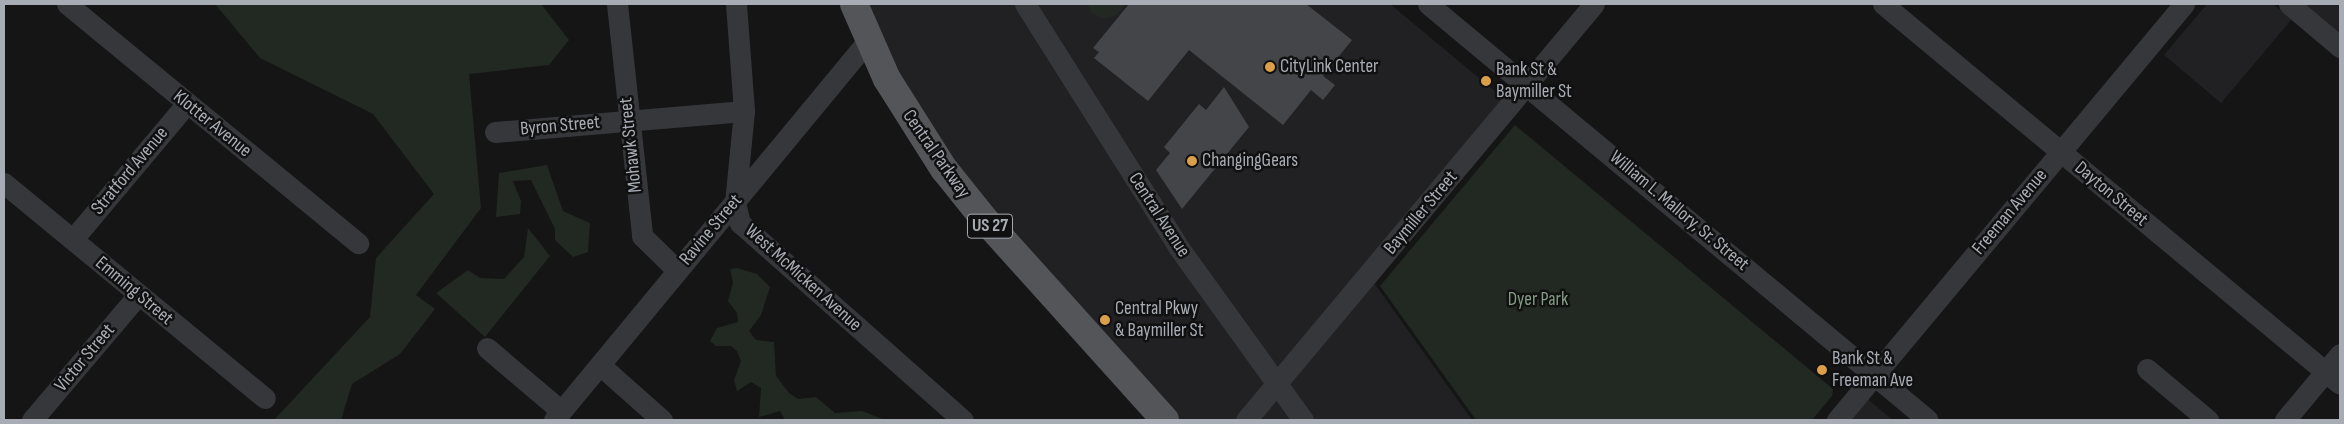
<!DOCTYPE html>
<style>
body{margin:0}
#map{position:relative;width:2344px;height:424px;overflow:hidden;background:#151516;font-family:"Sofia Sans Condensed",sans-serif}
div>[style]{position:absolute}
.built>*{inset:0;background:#212123}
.green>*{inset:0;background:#222822}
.building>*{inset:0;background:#444549}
.minor>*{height:21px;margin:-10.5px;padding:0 10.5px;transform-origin:10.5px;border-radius:10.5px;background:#36373b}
.major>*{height:28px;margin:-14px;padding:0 14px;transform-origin:14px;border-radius:14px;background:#535559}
.dots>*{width:14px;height:14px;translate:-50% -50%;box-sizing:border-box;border:2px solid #101011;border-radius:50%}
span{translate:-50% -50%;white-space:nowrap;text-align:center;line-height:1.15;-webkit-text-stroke:5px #101011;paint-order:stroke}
.shield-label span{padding:1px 4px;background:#101011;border:1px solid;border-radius:4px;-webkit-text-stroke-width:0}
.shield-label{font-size:18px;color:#a8adb5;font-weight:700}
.poi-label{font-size:19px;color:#a8adb5}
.left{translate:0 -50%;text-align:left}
.street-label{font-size:19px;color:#a8adb5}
.park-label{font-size:19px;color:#829d82}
.frame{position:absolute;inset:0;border:5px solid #a8adb5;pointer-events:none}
</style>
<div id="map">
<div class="built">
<i style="clip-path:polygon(857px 4px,1390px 4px,1515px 108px,1372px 280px,1472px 420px,1170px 420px,950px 170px)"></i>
<i style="clip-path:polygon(2207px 4px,2273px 4px,2292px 19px,2221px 103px,2164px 55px)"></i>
<i style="clip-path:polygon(2301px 4px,2340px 4px,2340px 37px)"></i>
<i style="clip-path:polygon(1853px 387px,1893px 420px,1825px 420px)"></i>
</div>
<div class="green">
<i style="clip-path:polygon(215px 4px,541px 4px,569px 40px,549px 65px,469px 74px,481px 208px,416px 295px,435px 309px,400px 354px,352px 384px,341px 420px,274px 420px,370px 317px,376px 258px,434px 194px,373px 114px,260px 58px)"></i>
<i style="clip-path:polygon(1087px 4px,1125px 4px,1117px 15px,1104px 19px,1092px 13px)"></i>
<i style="clip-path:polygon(1515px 125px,1833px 389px,1832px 396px,1812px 420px,1476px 420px,1380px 286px)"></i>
<i style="clip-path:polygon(547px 165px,563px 211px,590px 223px,588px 252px,573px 257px,555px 240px,555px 229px,531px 180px,513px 181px,521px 201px,520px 214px,496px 217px,499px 173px)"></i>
<i style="clip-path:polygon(528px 228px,550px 256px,485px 337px,436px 293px,468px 270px,480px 278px,504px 279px,524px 257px)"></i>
<i style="clip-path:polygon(737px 268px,757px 274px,770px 287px,761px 315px,749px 331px,756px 340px,774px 342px,776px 376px,789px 393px,798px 399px,816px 397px,835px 413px,862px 411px,885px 420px,785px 420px,780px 411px,759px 417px,761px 388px,751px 382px,737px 391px,734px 380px,741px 361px,737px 351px,731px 346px,716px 346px,710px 341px,717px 328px,738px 322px,737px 313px,728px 301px,733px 283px,730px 269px)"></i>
</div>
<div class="building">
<i style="clip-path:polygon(1129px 4px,1306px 4px,1352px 40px,1323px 76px,1335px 85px,1323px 100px,1311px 90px,1283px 125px,1189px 50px,1148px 101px,1094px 58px,1099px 52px,1093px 48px)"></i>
<i style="clip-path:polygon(1224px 87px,1249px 127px,1182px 209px,1156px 170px,1170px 153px,1164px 147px,1199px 104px,1206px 110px)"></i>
</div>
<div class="minor">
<i style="left:67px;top:4px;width:377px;rotate:39.4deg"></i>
<i style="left:617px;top:4px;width:233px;rotate:83.8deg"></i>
<i style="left:642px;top:236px;width:49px;rotate:44.2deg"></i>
<i style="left:736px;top:4px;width:107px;rotate:85.7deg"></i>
<i style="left:744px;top:111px;width:91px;rotate:95.6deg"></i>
<i style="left:735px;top:202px;width:22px;rotate:77deg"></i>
<i style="left:740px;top:223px;width:298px;rotate:41.5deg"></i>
<i style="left:1025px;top:4px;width:289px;rotate:57.7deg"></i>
<i style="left:1179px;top:248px;width:212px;rotate:54.2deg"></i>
<i style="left:1428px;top:4px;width:650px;rotate:39.76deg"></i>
<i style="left:1883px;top:4px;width:594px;rotate:39.74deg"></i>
<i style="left:2289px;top:4px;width:67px;rotate:40.1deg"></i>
<i style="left:495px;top:132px;width:250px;rotate:-4.8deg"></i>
<i style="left:4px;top:183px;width:338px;rotate:39.5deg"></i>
<i style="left:73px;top:239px;width:177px;rotate:-50deg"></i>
<i style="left:487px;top:348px;width:97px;rotate:40.4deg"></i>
<i style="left:600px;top:365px;width:83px;rotate:41.6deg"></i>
<i style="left:2147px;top:369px;width:80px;rotate:39.9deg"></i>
<i style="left:32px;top:420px;width:164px;rotate:-49.7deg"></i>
<i style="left:554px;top:420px;width:493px;rotate:-50.4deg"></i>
<i style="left:1246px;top:420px;width:542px;rotate:-50.09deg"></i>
<i style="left:1837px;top:420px;width:542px;rotate:-50.17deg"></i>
<i style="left:2285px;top:420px;width:86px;rotate:-50.2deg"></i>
</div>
<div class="major">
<i style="left:854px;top:4px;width:82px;rotate:66.3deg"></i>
<i style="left:887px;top:79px;width:107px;rotate:57.7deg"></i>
<i style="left:944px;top:169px;width:65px;rotate:51.2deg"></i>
<i style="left:985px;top:220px;width:269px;rotate:48deg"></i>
</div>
<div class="dots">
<i style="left:1270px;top:67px;background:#db9f49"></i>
<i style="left:1486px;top:81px;background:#db9f49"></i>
<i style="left:1192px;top:161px;background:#db9f49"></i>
<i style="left:1105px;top:320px;background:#db9f49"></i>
<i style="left:1822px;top:370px;background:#db9f49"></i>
</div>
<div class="shield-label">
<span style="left:990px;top:226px">US 27</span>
</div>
<div class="poi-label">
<span class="left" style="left:1280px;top:67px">CityLink Center</span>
<span class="left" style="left:1496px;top:81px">Bank St &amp;<br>Baymiller St</span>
<span class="left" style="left:1202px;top:161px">ChangingGears</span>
<span class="left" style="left:1115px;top:320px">Central Pkwy<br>&amp; Baymiller St</span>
<span class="left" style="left:1832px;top:370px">Bank St &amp;<br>Freeman Ave</span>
</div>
<div class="street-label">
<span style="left:212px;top:124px;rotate:39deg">Klotter Avenue</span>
<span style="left:560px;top:126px;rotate:-5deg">Byron Street</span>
<span style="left:631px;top:145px;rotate:-96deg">Mohawk Street</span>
<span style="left:936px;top:154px;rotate:55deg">Central Parkway</span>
<span style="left:130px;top:171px;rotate:-50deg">Stratford Avenue</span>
<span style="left:2111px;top:194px;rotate:40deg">Dayton Street</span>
<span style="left:1679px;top:211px;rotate:40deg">William L. Mallory, Sr. Street</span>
<span style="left:2010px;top:212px;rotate:-50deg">Freeman Avenue</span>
<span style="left:1421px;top:213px;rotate:-50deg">Baymiller Street</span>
<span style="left:1159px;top:215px;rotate:57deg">Central Avenue</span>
<span style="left:711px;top:230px;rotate:-50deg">Ravine Street</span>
<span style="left:803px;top:278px;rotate:42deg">West McMicken Avenue</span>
<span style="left:134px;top:291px;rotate:40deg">Emming Street</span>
<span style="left:85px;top:358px;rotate:-50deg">Victor Street</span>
</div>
<div class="park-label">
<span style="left:1538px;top:300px">Dyer Park</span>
</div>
<div class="frame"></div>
</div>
